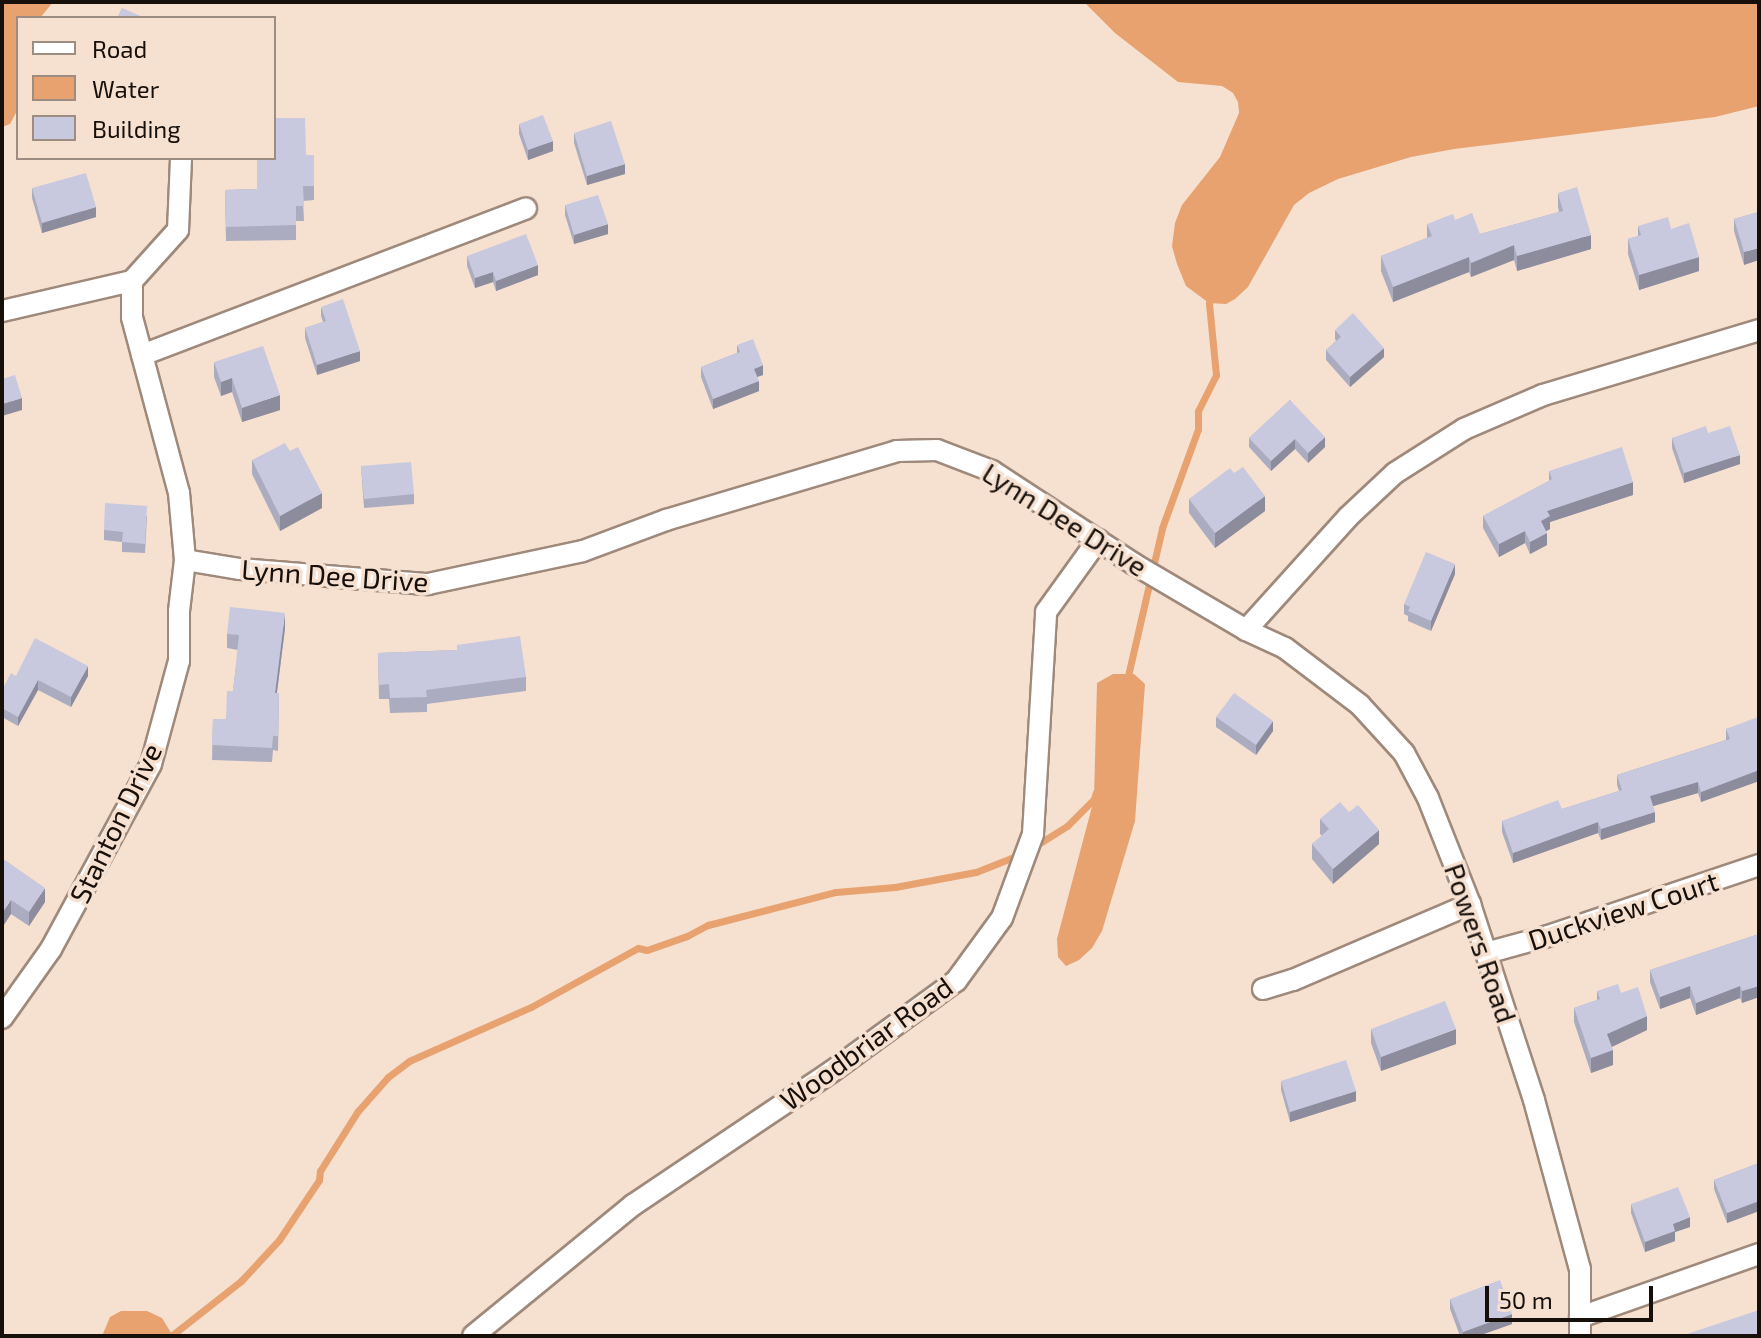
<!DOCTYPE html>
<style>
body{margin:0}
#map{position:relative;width:1761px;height:1338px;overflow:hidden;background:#f6e0d0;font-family:"Exo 2",sans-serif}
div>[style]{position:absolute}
.water>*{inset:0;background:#e7a26f}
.stream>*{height:7px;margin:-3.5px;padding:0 3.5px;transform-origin:3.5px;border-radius:3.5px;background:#e7a26f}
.roads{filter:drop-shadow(2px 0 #9e897b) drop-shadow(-2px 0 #9e897b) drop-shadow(0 2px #9e897b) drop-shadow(0 -2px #9e897b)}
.street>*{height:20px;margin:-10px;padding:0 10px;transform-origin:10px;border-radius:10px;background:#fff}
.wall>*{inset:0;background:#acacc0}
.shaded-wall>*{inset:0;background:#8c8c9c}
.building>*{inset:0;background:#c8c8df}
span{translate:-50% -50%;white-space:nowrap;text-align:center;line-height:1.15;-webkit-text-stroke:7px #f6e0d0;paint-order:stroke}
.street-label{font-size:28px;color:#160f0a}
.frame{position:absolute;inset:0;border:4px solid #160f0a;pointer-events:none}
.legend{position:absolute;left:16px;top:16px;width:260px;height:144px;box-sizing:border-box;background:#f6e0d0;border:2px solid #9c8c81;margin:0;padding:10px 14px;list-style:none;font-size:24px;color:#160f0a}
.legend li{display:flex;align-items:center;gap:16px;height:40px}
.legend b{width:40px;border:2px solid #9c8c81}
.scale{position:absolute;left:1485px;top:1286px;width:168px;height:36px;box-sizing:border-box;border:4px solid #160f0a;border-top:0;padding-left:10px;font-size:24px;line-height:28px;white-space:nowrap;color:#160f0a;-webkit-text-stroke:6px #f6e0d0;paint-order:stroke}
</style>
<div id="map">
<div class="water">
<i style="clip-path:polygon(2px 2px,53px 2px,40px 18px,18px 18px,18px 109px,10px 124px,2px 127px)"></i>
<i style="clip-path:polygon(1084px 2px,1759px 2px,1759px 106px,1715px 117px,1454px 149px,1411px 157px,1338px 179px,1309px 193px,1294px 205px,1248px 287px,1235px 299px,1226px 304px,1209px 303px,1186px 286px,1177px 264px,1172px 246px,1175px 223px,1182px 205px,1220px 157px,1239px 113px,1238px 102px,1233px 93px,1222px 86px,1178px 82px,1115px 33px)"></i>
<i style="clip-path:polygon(1113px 674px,1134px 674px,1145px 684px,1135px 821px,1102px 931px,1092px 948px,1079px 960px,1066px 966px,1058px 957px,1057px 939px,1094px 799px,1097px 683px)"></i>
<i style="clip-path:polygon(121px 1311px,147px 1311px,162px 1318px,173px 1336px,102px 1336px,110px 1317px)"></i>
</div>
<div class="stream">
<i style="left:1127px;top:680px;width:156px;rotate:-77deg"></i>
<i style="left:1162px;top:528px;width:105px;rotate:-70deg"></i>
<i style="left:1198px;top:429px;width:18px;rotate:-90deg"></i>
<i style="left:1198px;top:411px;width:40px;rotate:-63.4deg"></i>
<i style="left:1216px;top:375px;width:72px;rotate:-95.6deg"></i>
<i style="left:1209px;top:303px;width:8px;rotate:-67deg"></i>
<i style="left:1035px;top:846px;width:38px;rotate:-32deg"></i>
<i style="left:1067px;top:826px;width:38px;rotate:-45deg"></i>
<i style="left:1094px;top:799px;width:7px;rotate:-74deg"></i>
<i style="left:171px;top:1336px;width:89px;rotate:-38.2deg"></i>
<i style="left:241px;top:1281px;width:56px;rotate:-47.2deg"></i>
<i style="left:279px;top:1240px;width:72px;rotate:-56.3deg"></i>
<i style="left:319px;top:1180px;width:9px;rotate:-84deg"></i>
<i style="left:320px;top:1171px;width:71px;rotate:-57.7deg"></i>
<i style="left:358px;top:1111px;width:45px;rotate:-48.6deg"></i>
<i style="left:388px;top:1077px;width:26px;rotate:-37deg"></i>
<i style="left:409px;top:1061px;width:133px;rotate:-23.9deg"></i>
<i style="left:531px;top:1007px;width:122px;rotate:-28.9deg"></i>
<i style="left:638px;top:948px;width:9px;rotate:13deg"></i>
<i style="left:647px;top:950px;width:42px;rotate:-19.3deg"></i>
<i style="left:687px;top:936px;width:24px;rotate:-28deg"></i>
<i style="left:708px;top:925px;width:132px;rotate:-14.5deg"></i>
<i style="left:836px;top:892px;width:59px;rotate:-4.8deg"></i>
<i style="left:895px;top:887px;width:82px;rotate:-10.5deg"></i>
<i style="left:976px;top:872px;width:48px;rotate:-21.8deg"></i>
</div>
<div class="roads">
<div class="street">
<i style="left:132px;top:281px;width:69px;rotate:-48deg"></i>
<i style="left:178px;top:230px;width:72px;rotate:-87.6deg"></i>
<i style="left:2px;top:311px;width:133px;rotate:-13deg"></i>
<i style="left:142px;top:355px;width:411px;rotate:-20.9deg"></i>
<i style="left:185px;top:560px;width:56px;rotate:9.3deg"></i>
<i style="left:240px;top:569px;width:189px;rotate:4.6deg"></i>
<i style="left:428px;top:584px;width:158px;rotate:-12deg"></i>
<i style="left:583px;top:551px;width:89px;rotate:-20.5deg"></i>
<i style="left:666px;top:520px;width:241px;rotate:-16.6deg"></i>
<i style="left:897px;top:451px;width:40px;rotate:-1.4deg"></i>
<i style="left:937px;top:450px;width:59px;rotate:20.9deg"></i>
<i style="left:992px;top:471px;width:170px;rotate:33.2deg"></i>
<i style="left:1134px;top:564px;width:130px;rotate:30.5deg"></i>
<i style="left:1246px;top:630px;width:43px;rotate:24.8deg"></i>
<i style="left:1285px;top:648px;width:94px;rotate:37.2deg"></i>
<i style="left:1360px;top:705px;width:65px;rotate:47.5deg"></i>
<i style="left:1404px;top:753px;width:51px;rotate:61.9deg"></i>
<i style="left:1428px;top:798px;width:114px;rotate:68.4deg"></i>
<i style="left:1470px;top:904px;width:206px;rotate:71.9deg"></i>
<i style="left:1534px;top:1100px;width:175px;rotate:74.8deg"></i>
<i style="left:1580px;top:1269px;width:67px;rotate:90deg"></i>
<i style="left:1246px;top:630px;width:152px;rotate:-47.9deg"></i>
<i style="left:1348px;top:517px;width:64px;rotate:-43.1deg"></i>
<i style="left:1395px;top:473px;width:82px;rotate:-32.5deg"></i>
<i style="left:1464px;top:429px;width:86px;rotate:-23.3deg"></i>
<i style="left:1543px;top:395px;width:226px;rotate:-16.7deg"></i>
<i style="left:1486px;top:953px;width:64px;rotate:-15.3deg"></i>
<i style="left:1548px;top:936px;width:223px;rotate:-18.6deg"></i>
<i style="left:1263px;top:989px;width:31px;rotate:-17deg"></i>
<i style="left:1293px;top:980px;width:193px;rotate:-23.2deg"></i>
<i style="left:2px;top:1018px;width:85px;rotate:-54.6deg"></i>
<i style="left:51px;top:949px;width:210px;rotate:-61.6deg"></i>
<i style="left:151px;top:764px;width:107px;rotate:-74.8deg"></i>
<i style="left:179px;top:661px;width:50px;rotate:-90deg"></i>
<i style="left:179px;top:611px;width:51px;rotate:-83.3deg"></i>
<i style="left:185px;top:560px;width:67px;rotate:-95.1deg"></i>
<i style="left:179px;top:493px;width:182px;rotate:-105deg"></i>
<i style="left:132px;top:317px;width:36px;rotate:-90deg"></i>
<i style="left:1580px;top:1317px;width:190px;rotate:-19.4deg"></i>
<i style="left:473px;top:1336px;width:207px;rotate:-39.3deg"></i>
<i style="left:633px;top:1205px;width:239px;rotate:-33.9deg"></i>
<i style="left:831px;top:1072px;width:155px;rotate:-36.1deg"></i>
<i style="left:956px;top:981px;width:78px;rotate:-53.9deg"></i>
<i style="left:1002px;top:918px;width:90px;rotate:-69.7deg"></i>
<i style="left:1033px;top:834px;width:222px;rotate:-86.6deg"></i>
<i style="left:1046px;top:612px;width:89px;rotate:-54.2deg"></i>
</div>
</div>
<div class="wall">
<i style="clip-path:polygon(519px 124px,553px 151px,528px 160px,519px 134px)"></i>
<i style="clip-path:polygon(574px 133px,625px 174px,587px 185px,574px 143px)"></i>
<i style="clip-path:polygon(306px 155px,314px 155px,314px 200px,303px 201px,304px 221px,296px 221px,296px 240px,226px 241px,225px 190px,257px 189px)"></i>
<i style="clip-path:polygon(32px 188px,96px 217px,42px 233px,32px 198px)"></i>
<i style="clip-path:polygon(1558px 193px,1591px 249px,1517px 271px,1514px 260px,1471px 277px,1469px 272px,1393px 302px,1381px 271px,1381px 256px,1427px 238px,1427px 224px,1480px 234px,1559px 212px,1558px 207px)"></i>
<i style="clip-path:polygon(565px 205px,608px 234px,574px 244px,565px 215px)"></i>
<i style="clip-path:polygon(1759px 212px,1744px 265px,1734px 231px,1734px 219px)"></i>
<i style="clip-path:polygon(1638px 226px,1671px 229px,1699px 271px,1639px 290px,1628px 254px,1628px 239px,1638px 236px)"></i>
<i style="clip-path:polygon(467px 256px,538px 275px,496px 291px,493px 282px,475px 288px,467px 266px)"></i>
<i style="clip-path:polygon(321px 307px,360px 361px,317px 375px,305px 338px,305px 328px,323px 322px,321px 316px)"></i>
<i style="clip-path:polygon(1335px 330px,1384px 357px,1350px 387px,1326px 360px,1326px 350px,1336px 341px,1335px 339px)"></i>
<i style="clip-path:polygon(737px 345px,763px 375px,757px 377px,759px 391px,713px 409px,701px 377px,701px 367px,737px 353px)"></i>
<i style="clip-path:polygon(214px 362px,280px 410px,242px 422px,232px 392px,221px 396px,214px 377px)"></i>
<i style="clip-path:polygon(1290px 400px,1325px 447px,1308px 463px,1295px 449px,1271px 471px,1249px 447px,1249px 438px)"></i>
<i style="clip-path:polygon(1708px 433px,1740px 464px,1684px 483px,1672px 448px,1672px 438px)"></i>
<i style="clip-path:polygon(252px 460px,322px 508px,280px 531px,252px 474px)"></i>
<i style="clip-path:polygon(361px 466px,414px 494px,414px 504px,364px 508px)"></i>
<i style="clip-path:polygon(1549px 471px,1633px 495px,1550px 522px,1550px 529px,1546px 531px,1547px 545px,1530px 554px,1525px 543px,1499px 557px,1483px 528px,1483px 516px,1549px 481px)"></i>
<i style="clip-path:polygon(1234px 473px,1265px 511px,1215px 548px,1189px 513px,1189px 499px)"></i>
<i style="clip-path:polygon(147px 516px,145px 553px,122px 552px,122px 542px,104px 540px,104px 530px)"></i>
<i style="clip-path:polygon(1455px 574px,1431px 631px,1408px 621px,1408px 616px,1404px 614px,1404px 604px)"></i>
<i style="clip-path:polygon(285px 628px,277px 693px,279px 693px,278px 751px,273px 750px,272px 762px,212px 760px,213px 719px,226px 719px,233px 691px,238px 650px,227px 648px,227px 634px)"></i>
<i style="clip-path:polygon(457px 645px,526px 677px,526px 691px,427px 704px,427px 712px,390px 713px,389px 699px,379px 699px,378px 653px,457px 650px)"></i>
<i style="clip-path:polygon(16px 676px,88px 676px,71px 707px,38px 690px,18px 726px,2px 717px,2px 690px)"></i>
<i style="clip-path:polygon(1216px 717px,1273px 731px,1256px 755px,1216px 727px)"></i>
<i style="clip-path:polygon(1759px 720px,1759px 781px,1701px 802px,1698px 793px,1653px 806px,1655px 822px,1601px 840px,1598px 833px,1513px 863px,1502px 832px,1502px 821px,1562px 809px,1619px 791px,1617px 785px,1617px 775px,1726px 740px,1726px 729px)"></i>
<i style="clip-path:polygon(1349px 812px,1379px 844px,1333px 884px,1312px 859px,1312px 844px,1322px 836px,1320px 834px,1320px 819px)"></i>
<i style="clip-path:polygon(2px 858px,45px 902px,29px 926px,11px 914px)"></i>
<i style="clip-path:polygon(1759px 934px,1759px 997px,1742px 1003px,1740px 998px,1696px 1015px,1690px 998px,1660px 1009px,1650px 982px,1650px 970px)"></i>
<i style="clip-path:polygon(1597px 991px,1621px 993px,1647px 1030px,1612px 1047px,1613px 1065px,1591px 1073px,1574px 1022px,1574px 1008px,1597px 1000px)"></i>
<i style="clip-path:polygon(1371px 1029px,1456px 1044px,1381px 1071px,1371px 1043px)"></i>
<i style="clip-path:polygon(1281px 1081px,1356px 1101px,1290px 1122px,1281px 1090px)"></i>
<i style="clip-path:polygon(1759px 1163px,1759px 1211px,1727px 1223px,1714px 1189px,1714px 1180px)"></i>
<i style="clip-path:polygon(1631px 1204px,1690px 1227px,1675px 1232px,1675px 1241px,1645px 1252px,1631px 1213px)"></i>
<i style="clip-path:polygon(1450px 1299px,1512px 1324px,1478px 1336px,1460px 1336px,1450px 1309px)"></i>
</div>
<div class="shaded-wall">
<i style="clip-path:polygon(553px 141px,553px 151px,528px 160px,528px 150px)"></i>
<i style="clip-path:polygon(625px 164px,625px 174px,587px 185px,587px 176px)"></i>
<i style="clip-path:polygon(96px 207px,96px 217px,42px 233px,42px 223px)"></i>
<i style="clip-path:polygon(608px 224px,608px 234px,574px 244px,574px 235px)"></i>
<i style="clip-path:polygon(1591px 235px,1591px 249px,1517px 271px,1517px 256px)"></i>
<i style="clip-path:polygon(1514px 245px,1514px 260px,1471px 277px,1471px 263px)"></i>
<i style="clip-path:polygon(1759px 248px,1759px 260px,1744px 265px,1744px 252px)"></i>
<i style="clip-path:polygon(1469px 257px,1469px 272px,1393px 302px,1393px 287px)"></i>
<i style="clip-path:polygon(1699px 257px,1699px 271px,1639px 290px,1639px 275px)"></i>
<i style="clip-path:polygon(538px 265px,538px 275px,496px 291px,496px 281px)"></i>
<i style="clip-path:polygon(493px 272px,493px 282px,475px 288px,475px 278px)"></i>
<i style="clip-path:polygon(1384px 348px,1384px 357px,1350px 387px,1350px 377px)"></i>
<i style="clip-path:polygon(360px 351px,360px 361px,317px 375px,317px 365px)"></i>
<i style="clip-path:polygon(763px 365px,763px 375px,754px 378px,754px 369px)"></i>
<i style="clip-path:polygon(232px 378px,232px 392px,221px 396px,221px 382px)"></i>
<i style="clip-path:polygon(759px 381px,759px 391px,713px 409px,713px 399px)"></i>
<i style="clip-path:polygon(280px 395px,280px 410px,242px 422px,242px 408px)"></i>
<i style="clip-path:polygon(22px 398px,22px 410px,2px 416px,2px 404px)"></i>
<i style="clip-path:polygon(1325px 437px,1325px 447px,1308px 463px,1308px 453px)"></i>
<i style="clip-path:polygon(1295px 439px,1295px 449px,1271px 471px,1271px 461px)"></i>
<i style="clip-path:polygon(1740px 455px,1740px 464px,1684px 483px,1684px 473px)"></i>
<i style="clip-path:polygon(1633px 482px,1633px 495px,1550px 522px,1550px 529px,1541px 534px,1541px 521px,1547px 511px)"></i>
<i style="clip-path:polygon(322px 493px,322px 508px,280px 531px,280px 516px)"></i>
<i style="clip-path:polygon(1265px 496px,1265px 511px,1215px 548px,1215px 533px)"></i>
<i style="clip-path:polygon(1525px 531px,1525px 543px,1499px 557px,1499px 544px)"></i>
<i style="clip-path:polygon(1547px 533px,1547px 545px,1530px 554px,1530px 542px)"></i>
<i style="clip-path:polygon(1455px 564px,1455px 574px,1431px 631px,1431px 621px)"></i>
<i style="clip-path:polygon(285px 613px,285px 628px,275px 707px,275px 693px)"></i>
<i style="clip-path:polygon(88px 666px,88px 676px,71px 707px,71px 697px)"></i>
<i style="clip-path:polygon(38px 680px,38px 690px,18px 726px,18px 717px)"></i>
<i style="clip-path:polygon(1273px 721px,1273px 731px,1256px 755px,1256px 745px)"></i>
<i style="clip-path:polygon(1759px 770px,1759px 781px,1701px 802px,1701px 792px)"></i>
<i style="clip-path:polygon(1698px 782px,1698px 793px,1650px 807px,1650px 796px)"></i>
<i style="clip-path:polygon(1655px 812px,1655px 822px,1601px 840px,1601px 829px)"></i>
<i style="clip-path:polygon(1598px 822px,1598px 833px,1513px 863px,1513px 853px)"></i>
<i style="clip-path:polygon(1379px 830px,1379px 844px,1333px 884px,1333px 869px)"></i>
<i style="clip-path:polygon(45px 888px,45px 902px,29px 926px,29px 912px)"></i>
<i style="clip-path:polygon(11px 900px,11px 914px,2px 928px,2px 913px)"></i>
<i style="clip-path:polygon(1690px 986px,1690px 998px,1660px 1009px,1660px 997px)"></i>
<i style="clip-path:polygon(1740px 986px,1740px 998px,1696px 1015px,1696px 1003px)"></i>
<i style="clip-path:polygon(1759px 986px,1759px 997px,1742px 1003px,1742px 991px)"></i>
<i style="clip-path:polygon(1647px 1016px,1647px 1030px,1607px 1049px,1607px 1034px)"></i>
<i style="clip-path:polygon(1456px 1029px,1456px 1044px,1381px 1071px,1381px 1057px)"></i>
<i style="clip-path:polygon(1613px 1050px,1613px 1065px,1591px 1073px,1591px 1058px)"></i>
<i style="clip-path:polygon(1356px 1091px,1356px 1101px,1290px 1122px,1290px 1112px)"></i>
<i style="clip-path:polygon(1759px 1201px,1759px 1211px,1727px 1223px,1727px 1213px)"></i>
<i style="clip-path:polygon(1690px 1217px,1690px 1227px,1675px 1232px,1675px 1241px,1645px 1252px,1645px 1242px,1673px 1224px)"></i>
<i style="clip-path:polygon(1512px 1314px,1512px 1324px,1478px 1336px,1463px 1336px,1463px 1332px)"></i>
</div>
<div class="building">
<i style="clip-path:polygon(122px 8px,145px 18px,117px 18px)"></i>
<i style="clip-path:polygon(543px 115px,553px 141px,528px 150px,519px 124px)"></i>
<i style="clip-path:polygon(274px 118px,305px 118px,306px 155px,314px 155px,314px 186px,303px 186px,304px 206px,296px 206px,296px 225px,226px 227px,225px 190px,257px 189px,257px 158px,274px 158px)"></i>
<i style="clip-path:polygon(611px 121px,625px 164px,587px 176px,574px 133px)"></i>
<i style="clip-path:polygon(86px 173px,96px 207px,42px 223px,32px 188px)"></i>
<i style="clip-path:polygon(1577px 187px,1591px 235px,1517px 256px,1514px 245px,1471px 263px,1469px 257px,1393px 287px,1381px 256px,1432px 236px,1427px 224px,1453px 214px,1455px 220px,1472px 213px,1480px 234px,1563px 211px,1558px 193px)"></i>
<i style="clip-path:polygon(598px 195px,608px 224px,574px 235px,565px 205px)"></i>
<i style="clip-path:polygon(1759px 212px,1759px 248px,1744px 252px,1734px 219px)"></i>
<i style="clip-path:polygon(1668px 217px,1671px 229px,1689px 223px,1699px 257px,1639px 275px,1628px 239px,1641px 235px,1638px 226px)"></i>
<i style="clip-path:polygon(526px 234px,538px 265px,496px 281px,493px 272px,475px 278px,467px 256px)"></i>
<i style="clip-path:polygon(343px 299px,360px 351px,317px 365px,305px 328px,326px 321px,321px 307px)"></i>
<i style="clip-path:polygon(1353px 313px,1384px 348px,1350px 377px,1326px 350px,1341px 337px,1335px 330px)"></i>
<i style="clip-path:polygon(753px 339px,763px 365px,754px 369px,759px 381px,713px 399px,701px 367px,740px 352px,737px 345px)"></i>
<i style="clip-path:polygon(263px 346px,280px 395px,242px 408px,232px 378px,221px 382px,214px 362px)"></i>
<i style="clip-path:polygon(15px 375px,22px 398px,2px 404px,2px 379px)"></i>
<i style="clip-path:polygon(1290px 400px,1325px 437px,1308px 453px,1295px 439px,1271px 461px,1249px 438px)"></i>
<i style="clip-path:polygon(1706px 426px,1708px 433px,1730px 426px,1740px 455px,1684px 473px,1672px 438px)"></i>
<i style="clip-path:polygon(285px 443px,290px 451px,298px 447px,322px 493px,280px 516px,252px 460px)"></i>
<i style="clip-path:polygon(1622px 447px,1633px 482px,1547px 511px,1550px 516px,1541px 521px,1547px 533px,1530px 542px,1525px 531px,1499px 544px,1483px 516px,1552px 479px,1549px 471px)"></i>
<i style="clip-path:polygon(411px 462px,414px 494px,364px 499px,361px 466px)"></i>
<i style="clip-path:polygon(1243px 467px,1265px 496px,1215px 533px,1189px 499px,1230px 468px,1234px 473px)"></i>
<i style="clip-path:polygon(105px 503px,147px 506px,145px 544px,122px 542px,123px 532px,104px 530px)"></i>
<i style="clip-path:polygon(1426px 552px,1455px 564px,1431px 621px,1408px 611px,1410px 607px,1404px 604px)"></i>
<i style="clip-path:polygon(230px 607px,285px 613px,275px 693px,279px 693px,278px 736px,273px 736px,272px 748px,212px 745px,213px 719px,226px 719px,227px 691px,233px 691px,239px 635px,227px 634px)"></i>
<i style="clip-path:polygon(520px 636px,526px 677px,426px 690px,427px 697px,390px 698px,389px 684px,379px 685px,378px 653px,457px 650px,457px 645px)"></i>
<i style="clip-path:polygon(35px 638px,88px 666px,71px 697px,38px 680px,18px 717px,2px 708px,2px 690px,11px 673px,16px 676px)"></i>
<i style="clip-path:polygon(1234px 693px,1273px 721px,1256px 745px,1216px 717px)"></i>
<i style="clip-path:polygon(1758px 717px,1759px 770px,1701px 792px,1698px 782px,1650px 796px,1655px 812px,1601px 829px,1598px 822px,1513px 853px,1502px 821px,1558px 800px,1562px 809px,1622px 790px,1617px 775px,1730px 739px,1726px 729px)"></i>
<i style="clip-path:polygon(1340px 802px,1349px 812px,1358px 805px,1379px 830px,1333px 869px,1312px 844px,1329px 829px,1320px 819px)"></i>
<i style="clip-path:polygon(2px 858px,45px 888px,29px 912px,11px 900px,2px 913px)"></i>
<i style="clip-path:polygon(1759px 934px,1759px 986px,1742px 991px,1740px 986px,1696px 1003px,1690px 986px,1660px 997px,1650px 970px)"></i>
<i style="clip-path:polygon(1618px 984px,1621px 993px,1638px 987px,1647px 1016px,1607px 1034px,1613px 1050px,1591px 1058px,1574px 1008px,1600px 999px,1597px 991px)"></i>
<i style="clip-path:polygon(1445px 1001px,1456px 1029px,1381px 1057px,1371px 1029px)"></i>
<i style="clip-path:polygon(1346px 1060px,1356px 1091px,1290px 1112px,1281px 1081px)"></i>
<i style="clip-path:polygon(1759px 1163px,1759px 1201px,1727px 1213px,1714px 1180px)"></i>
<i style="clip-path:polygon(1678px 1187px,1690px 1217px,1673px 1224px,1675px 1231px,1645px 1242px,1631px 1204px)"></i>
<i style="clip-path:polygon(1500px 1280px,1512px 1314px,1463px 1332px,1450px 1299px)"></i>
<i style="clip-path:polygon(1759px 1310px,1759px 1336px,1681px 1336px)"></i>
</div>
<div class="street-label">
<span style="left:1065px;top:519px;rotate:32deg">Lynn Dee Drive</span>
<span style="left:335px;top:575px;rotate:4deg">Lynn Dee Drive</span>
<span style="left:115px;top:823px;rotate:-64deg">Stanton Drive</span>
<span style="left:1623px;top:910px;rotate:-18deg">Duckview Court</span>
<span style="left:1481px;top:943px;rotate:71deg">Powers Road</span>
<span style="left:866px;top:1043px;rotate:-36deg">Woodbriar Road</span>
</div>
<div class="frame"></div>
<ul class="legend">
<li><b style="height:10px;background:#fff"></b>Road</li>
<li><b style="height:22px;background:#e7a26f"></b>Water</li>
<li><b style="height:22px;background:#c8c8df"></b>Building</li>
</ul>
<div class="scale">50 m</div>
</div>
